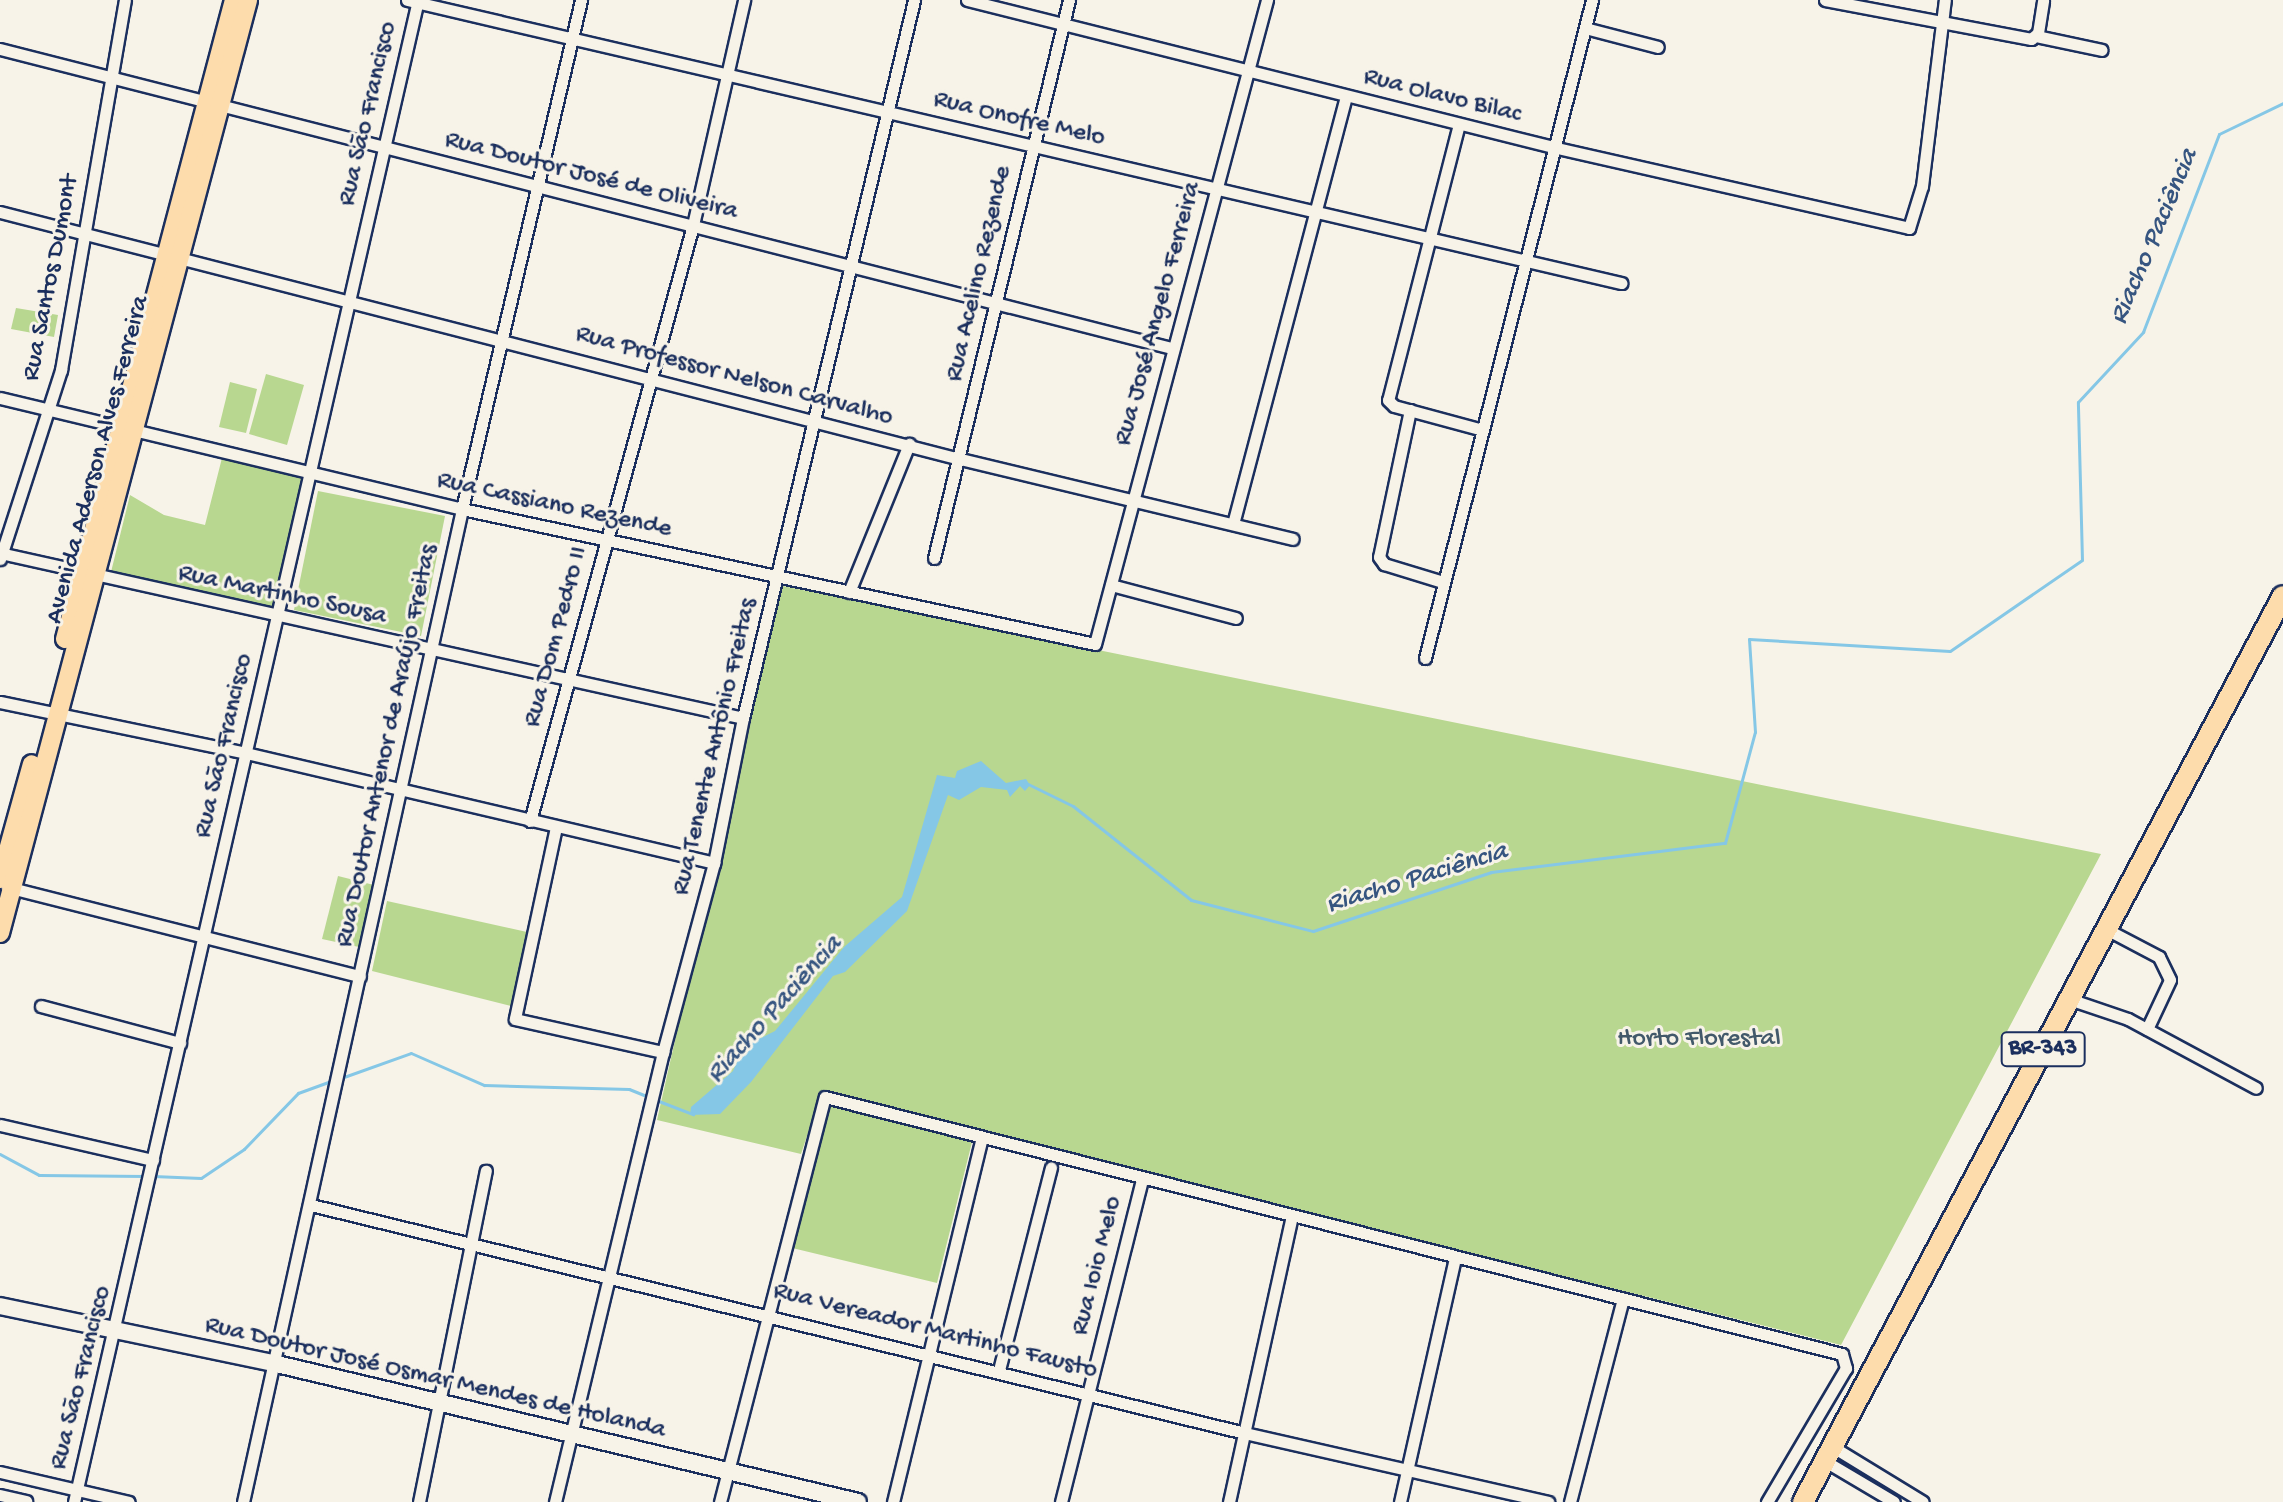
<!DOCTYPE html>
<meta charset="utf-8">
<style>
body{margin:0}
#map{position:relative;width:2283px;height:1502px;overflow:hidden;background:#f7f3e8;font-family:"Gochi Hand",sans-serif}
div>[style]{position:absolute}
.green>*{inset:0;background:#b8d790}
.water>*{inset:0;background:#85c7e6}
.stream>*{height:3px;margin:-1.5px;padding:0 1.5px;transform-origin:1.5px;border-radius:1.5px;background:#85c7e6}
.roads{filter:drop-shadow(2px 0 #1b2f5e) drop-shadow(-2px 0 #1b2f5e) drop-shadow(0 2px #1b2f5e) drop-shadow(0 -2px #1b2f5e)}
.street>*{height:11px;margin:-5.5px;padding:0 5.5px;transform-origin:5.5px;border-radius:5.5px;background:#f7f3e8}
.secondary>*{height:16px;margin:-8px;padding:0 8px;transform-origin:8px;border-radius:8px;background:#f7f3e8}
.primary>*{height:18px;margin:-9px;padding:0 9px;transform-origin:9px;border-radius:9px;background:#fddcac}
.highway>*{height:20px;margin:-10px;padding:0 10px;transform-origin:10px;border-radius:10px;background:#fddcac}
span{translate:-50% -50%;white-space:nowrap;text-align:center;line-height:1.15;-webkit-text-stroke:6px #f7f3e8;paint-order:stroke}
.shield-label span{padding:2px 6px;background:#f7f3e8;border:2px solid;border-radius:6px;-webkit-text-stroke-width:0}
.shield-label{font-size:24px;color:#1b2f5e;font-weight:700}
.street-label{font-size:26px;color:#1b2f5e}
.park-label{font-size:26px;color:#42596a}
.water-label{font-size:28px;color:#365580;font-style:italic}
</style>
<div id="map">
<div class="green">
<i style="clip-path:polygon(16px 308px,58px 315px,54px 337px,11px 329px)"></i>
<i style="clip-path:polygon(266px 374px,304px 385px,287px 445px,249px 434px)"></i>
<i style="clip-path:polygon(230px 382px,257px 389px,246px 433px,219px 427px)"></i>
<i style="clip-path:polygon(223px 454px,311px 476px,278px 612px,111px 572px,130px 495px,164px 515px,205px 525px)"></i>
<i style="clip-path:polygon(318px 491px,445px 516px,421px 636px,294px 610px)"></i>
<i style="clip-path:polygon(778px 585px,906px 611px,2101px 854px,1841px 1345px,975px 1130px,937px 1283px,784px 1246px,829px 1093px,822px 1091px,801px 1154px,657px 1120px)"></i>
<i style="clip-path:polygon(338px 876px,374px 885px,359px 947px,322px 939px)"></i>
<i style="clip-path:polygon(387px 901px,527px 932px,511px 1006px,372px 971px)"></i>
</div>
<div class="water">
<i style="clip-path:polygon(981px 761px,1006px 783px,1026px 779px,1030px 785px,1025px 791px,1020px 786px,1010px 797px,1007px 790px,981px 787px,959px 800px,948px 795px,907px 911px,845px 972px,833px 976px,751px 1082px,720px 1114px,690px 1115px,691px 1107px,733px 1071px,748px 1036px,761px 1038px,775px 1031px,844px 947px,902px 897px,937px 775px,955px 778px,957px 771px)"></i>
</div>
<div class="stream">
<i style="left:1028px;top:784px;width:50px;rotate:26.1deg"></i>
<i style="left:1073px;top:806px;width:151px;rotate:38.5deg"></i>
<i style="left:1191px;top:900px;width:126px;rotate:14.3deg"></i>
<i style="left:1313px;top:931px;width:188px;rotate:-18.3deg"></i>
<i style="left:1491px;top:872px;width:236px;rotate:-7.1deg"></i>
<i style="left:1725px;top:843px;width:115px;rotate:-74.9deg"></i>
<i style="left:1755px;top:732px;width:93px;rotate:-93.7deg"></i>
<i style="left:1749px;top:639px;width:201px;rotate:3.4deg"></i>
<i style="left:1950px;top:651px;width:160px;rotate:-34.6deg"></i>
<i style="left:2082px;top:560px;width:158px;rotate:-91.5deg"></i>
<i style="left:2078px;top:402px;width:96px;rotate:-47.1deg"></i>
<i style="left:2143px;top:332px;width:212px;rotate:-69deg"></i>
<i style="left:2219px;top:134px;width:71px;rotate:-25.8deg"></i>
<i style="left:341px;top:1078px;width:74px;rotate:-19.7deg"></i>
<i style="left:411px;top:1053px;width:80px;rotate:23.7deg"></i>
<i style="left:484px;top:1085px;width:145px;rotate:1.6deg"></i>
<i style="left:629px;top:1089px;width:22px;rotate:22deg"></i>
<i style="left:656px;top:1100px;width:40px;rotate:21deg"></i>
<i style="left:0;top:1154px;width:44px;rotate:28.3deg"></i>
<i style="left:39px;top:1175px;width:106px;rotate:0.5deg"></i>
<i style="left:153px;top:1176px;width:48px;rotate:2.4deg"></i>
<i style="left:201px;top:1178px;width:52px;rotate:-34deg"></i>
<i style="left:244px;top:1149px;width:78px;rotate:-46deg"></i>
<i style="left:298px;top:1093px;width:38px;rotate:-20deg"></i>
</div>
<div class="roads">
<div class="street">
<i style="left:407px;top:0;width:1247px;rotate:13.12deg"></i>
<i style="left:967px;top:0;width:608px;rotate:14.08deg"></i>
<i style="left:1557px;top:148px;width:361px;rotate:12.8deg"></i>
<i style="left:1909px;top:228px;width:44px;rotate:-72.8deg"></i>
<i style="left:1922px;top:186px;width:187px;rotate:-83deg"></i>
<i style="left:1825px;top:0;width:210px;rotate:10.7deg"></i>
<i style="left:2031px;top:39px;width:9px;rotate:-41deg"></i>
<i style="left:2038px;top:33px;width:33px;rotate:-81deg"></i>
<i style="left:1585px;top:28px;width:75px;rotate:14.6deg"></i>
<i style="left:2036px;top:36px;width:67px;rotate:12deg"></i>
<i style="left:0;top:49px;width:1209px;rotate:14.32deg"></i>
<i style="left:1459px;top:124px;width:285px;rotate:104.4deg"></i>
<i style="left:1388px;top:400px;width:8px;rotate:45deg"></i>
<i style="left:1394px;top:406px;width:92px;rotate:15.1deg"></i>
<i style="left:0;top:212px;width:991px;rotate:14.43deg"></i>
<i style="left:960px;top:459px;width:342px;rotate:13.5deg"></i>
<i style="left:0;top:398px;width:475px;rotate:13.5deg"></i>
<i style="left:462px;top:509px;width:647px;rotate:12.04deg"></i>
<i style="left:1095px;top:644px;width:667px;rotate:-75.05deg"></i>
<i style="left:1410px;top:410px;width:150px;rotate:101.9deg"></i>
<i style="left:1379px;top:557px;width:9px;rotate:54deg"></i>
<i style="left:1384px;top:564px;width:62px;rotate:17deg"></i>
<i style="left:1233px;top:524px;width:442px;rotate:-75.2deg"></i>
<i style="left:0;top:553px;width:761px;rotate:12.52deg"></i>
<i style="left:934px;top:558px;width:574px;rotate:-76.4deg"></i>
<i style="left:0;top:559px;width:199px;rotate:-72.1deg"></i>
<i style="left:61px;top:370px;width:375px;rotate:-80.2deg"></i>
<i style="left:1111px;top:585px;width:129px;rotate:14.8deg"></i>
<i style="left:849px;top:592px;width:160px;rotate:-67.9deg"></i>
<i style="left:1425px;top:658px;width:679px;rotate:-75.76deg"></i>
<i style="left:0;top:702px;width:251px;rotate:11.7deg"></i>
<i style="left:246px;top:753px;width:481px;rotate:13.2deg"></i>
<i style="left:530px;top:821px;width:618px;rotate:-74.7deg"></i>
<i style="left:693px;top:225px;width:231px;rotate:-77.2deg"></i>
<i style="left:556px;top:827px;width:196px;rotate:102.1deg"></i>
<i style="left:515px;top:1019px;width:152px;rotate:12.6deg"></i>
<i style="left:7px;top:887px;width:364px;rotate:14.2deg"></i>
<i style="left:2106px;top:929px;width:60px;rotate:27.8deg"></i>
<i style="left:2159px;top:957px;width:25px;rotate:64deg"></i>
<i style="left:2170px;top:980px;width:54px;rotate:115.1deg"></i>
<i style="left:2069px;top:999px;width:62px;rotate:18.7deg"></i>
<i style="left:2128px;top:1019px;width:145px;rotate:28.3deg"></i>
<i style="left:41px;top:1006px;width:144px;rotate:14.9deg"></i>
<i style="left:0;top:1125px;width:157px;rotate:12.9deg"></i>
<i style="left:311px;top:1205px;width:961px;rotate:13.72deg"></i>
<i style="left:1245px;top:1433px;width:311px;rotate:12.8deg"></i>
<i style="left:999px;top:1370px;width:209px;rotate:-75.6deg"></i>
<i style="left:1833px;top:1447px;width:105px;rotate:31.4deg"></i>
<i style="left:1825px;top:1461px;width:80px;rotate:30.7deg"></i>
<i style="left:0;top:1472px;width:132px;rotate:13.1deg"></i>
<i style="left:0;top:1495px;width:27px;rotate:13deg"></i>
<i style="left:74px;top:1502px;width:1541px;rotate:-77.1deg"></i>
<i style="left:243px;top:1502px;width:1017px;rotate:-77.56deg"></i>
<i style="left:462px;top:509px;width:523px;rotate:-76.84deg"></i>
<i style="left:419px;top:1502px;width:338px;rotate:-78.6deg"></i>
<i style="left:555px;top:1502px;width:463px;rotate:-76.5deg"></i>
<i style="left:663px;top:1052px;width:196px;rotate:-74.9deg"></i>
<i style="left:714px;top:863px;width:148px;rotate:-78.7deg"></i>
<i style="left:743px;top:718px;width:738px;rotate:-76.6deg"></i>
<i style="left:720px;top:1502px;width:418px;rotate:-75.5deg"></i>
<i style="left:825px;top:1097px;width:1049px;rotate:14.18deg"></i>
<i style="left:1842px;top:1354px;width:15px;rotate:74deg"></i>
<i style="left:1846px;top:1368px;width:156px;rotate:120.5deg"></i>
<i style="left:893px;top:1502px;width:375px;rotate:-76.3deg"></i>
<i style="left:1061px;top:1502px;width:332px;rotate:-75.9deg"></i>
<i style="left:1229px;top:1502px;width:293px;rotate:-77.6deg"></i>
<i style="left:1400px;top:1502px;width:251px;rotate:-77.3deg"></i>
<i style="left:1570px;top:1502px;width:210px;rotate:-75.4deg"></i>
</div>
<div class="secondary">
<i style="left:0;top:1306px;width:283px;rotate:11.8deg"></i>
<i style="left:277px;top:1364px;width:597px;rotate:13.36deg"></i>
</div>
<div class="primary">
<i style="left:65px;top:639px;width:661px;rotate:-75.19deg"></i>
<i style="left:0;top:879px;width:119px;rotate:-74.5deg"></i>
<i style="left:0;top:933px;width:965px;rotate:-75.11deg"></i>
</div>
<div class="highway">
<i style="left:1803px;top:1502px;width:1025px;rotate:-62.09deg"></i>
</div>
</div>
<div class="shield-label">
<span style="left:2043px;top:1049px">BR-343</span>
</div>
<div class="street-label">
<span style="left:1442px;top:97px;rotate:14deg">Rua Olavo Bilac</span>
<span style="left:369px;top:114px;rotate:-77deg">Rua São Francisco</span>
<span style="left:1019px;top:120px;rotate:13deg">Rua Onofre Melo</span>
<span style="left:591px;top:177px;rotate:14deg">Rua Doutor José de Oliveira</span>
<span style="left:980px;top:274px;rotate:-77deg">Rua Acelino Rezende</span>
<span style="left:52px;top:278px;rotate:-79deg">Rua Santos Dumont</span>
<span style="left:1159px;top:314px;rotate:-75deg">Rua José Angelo Ferreira</span>
<span style="left:734px;top:377px;rotate:15deg">Rua Professor Nelson Carvalho</span>
<span style="left:99px;top:460px;rotate:-75deg">Avenida Aderson Alves Ferreira</span>
<span style="left:554px;top:506px;rotate:12deg">Rua Cassiano Rezende</span>
<span style="left:282px;top:596px;rotate:12deg">Rua Martinho Sousa</span>
<span style="left:557px;top:637px;rotate:-75deg">Rua Dom Pedro II</span>
<span style="left:225px;top:746px;rotate:-77deg">Rua São Francisco</span>
<span style="left:388px;top:746px;rotate:-78deg">Rua Doutor Antenor de Araújo Freitas</span>
<span style="left:716px;top:747px;rotate:-77deg">Rua Tenente Antônio Freitas</span>
<span style="left:1098px;top:1266px;rotate:-76deg">Rua Ioio Melo</span>
<span style="left:935px;top:1332px;rotate:14deg">Rua Vereador Martinho Fausto</span>
<span style="left:82px;top:1378px;rotate:-76deg">Rua São Francisco</span>
<span style="left:435px;top:1379px;rotate:13deg">Rua Doutor José Osmar Mendes de Holanda</span>
</div>
<div class="park-label">
<span style="left:1699px;top:1040px">Horto Florestal</span>
</div>
<div class="water-label">
<span style="left:2155px;top:237px;rotate:-67deg">Riacho Paciência</span>
<span style="left:1417px;top:879px;rotate:-17deg">Riacho Paciência</span>
<span style="left:775px;top:1010px;rotate:-48deg">Riacho Paciência</span>
</div>
</div>
